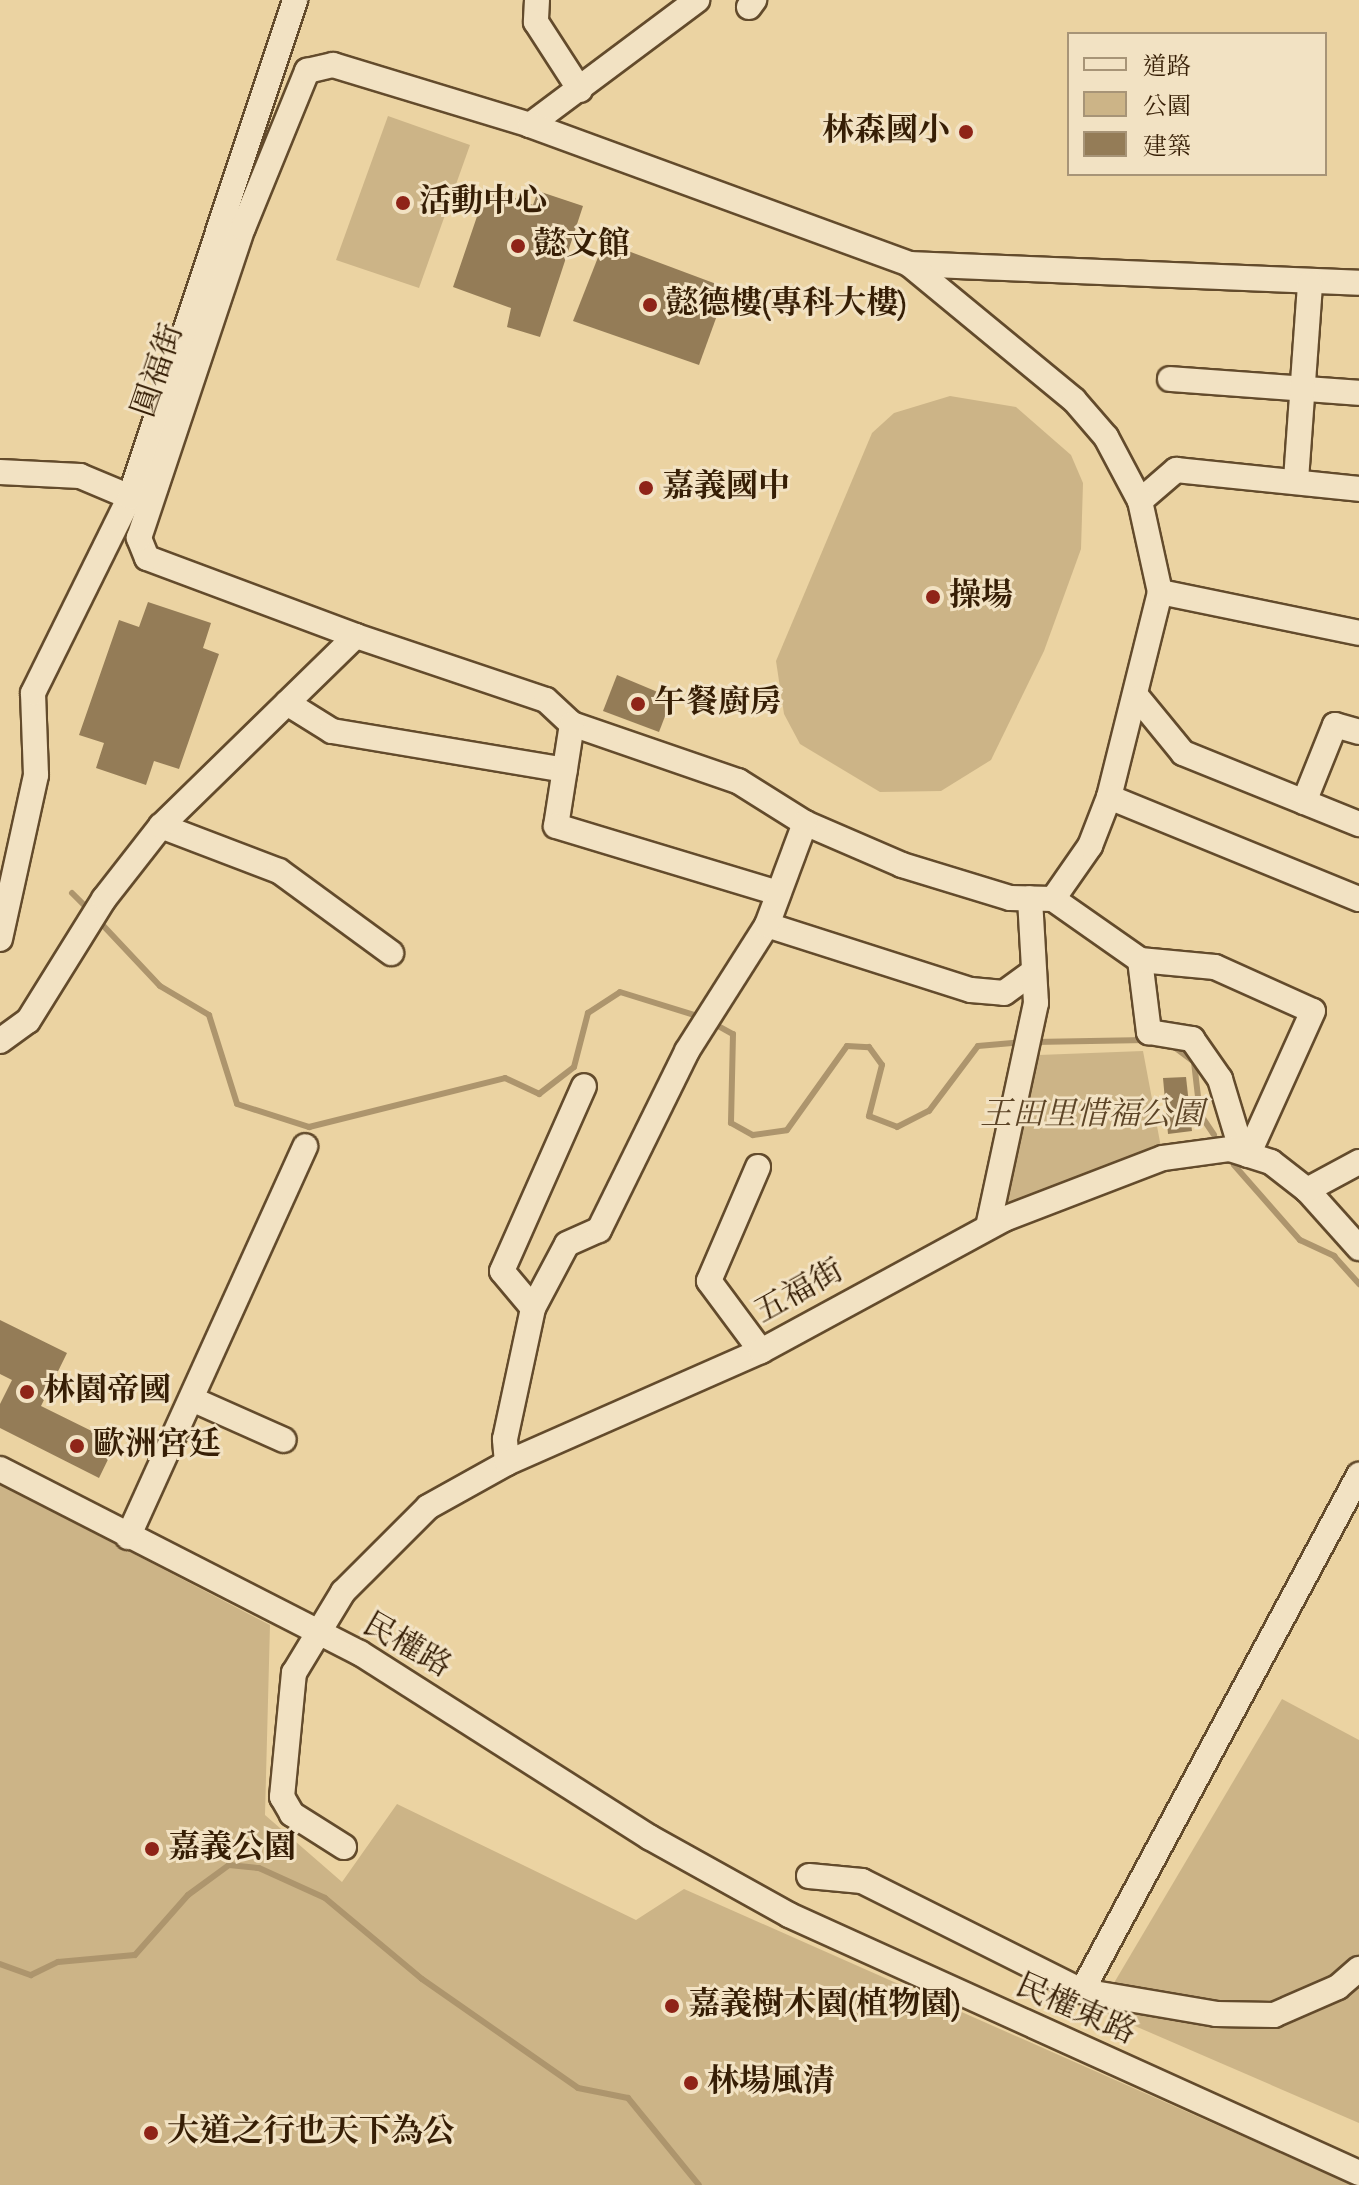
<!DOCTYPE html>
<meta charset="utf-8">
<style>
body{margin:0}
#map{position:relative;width:1359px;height:2185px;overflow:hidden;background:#ebd3a2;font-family:"IM FELL English","Noto Serif TC",serif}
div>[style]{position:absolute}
.green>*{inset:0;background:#ccb487}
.stream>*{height:6px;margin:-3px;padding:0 3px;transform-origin:3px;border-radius:3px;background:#ad956d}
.building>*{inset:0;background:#947c57}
.roads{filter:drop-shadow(2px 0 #634b2c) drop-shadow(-2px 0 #634b2c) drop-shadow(0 2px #634b2c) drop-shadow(0 -2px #634b2c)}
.minor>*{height:24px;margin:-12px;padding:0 12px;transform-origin:12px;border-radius:12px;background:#f2e2c3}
.dots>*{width:22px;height:22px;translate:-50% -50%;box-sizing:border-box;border:4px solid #f2e2c3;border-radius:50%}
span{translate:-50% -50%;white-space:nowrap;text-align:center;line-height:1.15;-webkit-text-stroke:6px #f2e2c3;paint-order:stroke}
.poi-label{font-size:32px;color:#361e05;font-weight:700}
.right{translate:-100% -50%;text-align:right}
.left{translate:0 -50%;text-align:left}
.street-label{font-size:32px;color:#361e05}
.park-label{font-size:32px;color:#5c4426;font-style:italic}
.legend{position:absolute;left:1067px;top:32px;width:260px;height:144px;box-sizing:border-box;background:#f2e2c3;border:2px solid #a79477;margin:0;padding:10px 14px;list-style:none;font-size:24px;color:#361e05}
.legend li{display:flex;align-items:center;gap:16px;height:40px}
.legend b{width:40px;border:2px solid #a79477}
</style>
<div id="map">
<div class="green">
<i style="clip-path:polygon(388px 116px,470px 145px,419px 288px,336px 260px)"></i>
<i style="clip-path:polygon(950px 396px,1016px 407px,1071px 455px,1083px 483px,1081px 549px,1044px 651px,991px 760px,941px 791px,880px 792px,800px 744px,784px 714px,776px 661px,872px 433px,894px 413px)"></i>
<i style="clip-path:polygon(1143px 1051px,1163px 1158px,1004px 1219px,1039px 1055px)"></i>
<i style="clip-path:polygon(0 1484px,270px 1625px,265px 1815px,342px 1882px,397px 1804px,636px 1920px,684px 1889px,1352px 2185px,0 2185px)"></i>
<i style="clip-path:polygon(1282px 1699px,1359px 1740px,1359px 2123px,1098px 2010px)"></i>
</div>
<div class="stream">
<i style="left:72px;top:893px;width:25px;rotate:45deg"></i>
<i style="left:97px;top:919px;width:92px;rotate:46.8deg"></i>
<i style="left:160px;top:986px;width:57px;rotate:30.6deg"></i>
<i style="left:209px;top:1015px;width:93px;rotate:72.5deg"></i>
<i style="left:237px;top:1104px;width:76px;rotate:17.7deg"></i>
<i style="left:309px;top:1127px;width:202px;rotate:-14deg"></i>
<i style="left:505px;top:1078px;width:38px;rotate:25deg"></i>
<i style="left:539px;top:1094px;width:44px;rotate:-37.6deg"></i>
<i style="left:574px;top:1067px;width:56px;rotate:-75.5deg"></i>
<i style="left:588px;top:1013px;width:38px;rotate:-33deg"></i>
<i style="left:620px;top:992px;width:85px;rotate:17.2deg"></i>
<i style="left:711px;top:1022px;width:25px;rotate:29deg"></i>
<i style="left:733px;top:1034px;width:89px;rotate:91.3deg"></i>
<i style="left:731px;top:1123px;width:25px;rotate:29deg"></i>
<i style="left:753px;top:1135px;width:34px;rotate:-8deg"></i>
<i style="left:787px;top:1130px;width:103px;rotate:-54.5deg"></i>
<i style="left:847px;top:1046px;width:22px;rotate:3deg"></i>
<i style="left:869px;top:1047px;width:22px;rotate:54deg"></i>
<i style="left:882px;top:1065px;width:53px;rotate:104.3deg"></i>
<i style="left:869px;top:1116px;width:30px;rotate:21deg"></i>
<i style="left:897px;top:1127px;width:36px;rotate:-27deg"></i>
<i style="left:929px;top:1111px;width:81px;rotate:-53deg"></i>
<i style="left:978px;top:1046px;width:45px;rotate:-5.1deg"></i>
<i style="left:1034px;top:1042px;width:113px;rotate:-1deg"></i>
<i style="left:1173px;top:1046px;width:26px;rotate:37deg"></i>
<i style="left:1194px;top:1062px;width:52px;rotate:83.4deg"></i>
<i style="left:1200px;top:1114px;width:25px;rotate:56deg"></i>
<i style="left:1234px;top:1165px;width:100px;rotate:48.7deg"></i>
<i style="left:1300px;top:1240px;width:38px;rotate:25deg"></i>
<i style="left:1334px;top:1256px;width:38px;rotate:48deg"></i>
<i style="left:0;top:1964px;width:33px;rotate:20deg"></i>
<i style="left:31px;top:1975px;width:30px;rotate:-26deg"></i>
<i style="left:58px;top:1962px;width:77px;rotate:-5.2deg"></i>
<i style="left:135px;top:1955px;width:80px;rotate:-48.5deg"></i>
<i style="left:188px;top:1895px;width:51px;rotate:-36.2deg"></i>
<i style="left:229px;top:1865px;width:30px;rotate:6deg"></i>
<i style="left:259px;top:1868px;width:72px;rotate:24.4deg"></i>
<i style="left:325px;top:1898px;width:126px;rotate:39.9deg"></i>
<i style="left:422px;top:1979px;width:190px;rotate:34.9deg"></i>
<i style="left:578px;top:2088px;width:51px;rotate:11.3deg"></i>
<i style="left:628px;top:2098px;width:112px;rotate:50.8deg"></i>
</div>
<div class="building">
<i style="clip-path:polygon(487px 187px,533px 205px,538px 191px,583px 206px,540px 337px,507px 327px,511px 308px,453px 287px)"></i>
<i style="clip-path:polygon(604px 242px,727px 288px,699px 365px,573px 321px)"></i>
<i style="clip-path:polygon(148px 602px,211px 623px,203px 648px,219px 654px,179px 769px,154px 761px,146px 785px,96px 768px,104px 743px,79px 735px,119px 620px,139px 627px)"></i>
<i style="clip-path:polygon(617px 675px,672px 698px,659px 732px,603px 711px)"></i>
<i style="clip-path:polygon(1186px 1077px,1192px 1131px,1168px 1134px,1163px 1078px)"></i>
<i style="clip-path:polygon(0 1320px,67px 1353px,41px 1406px,116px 1443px,99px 1478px,0 1428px,0 1404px,12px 1380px,0 1374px)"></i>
</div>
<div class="roads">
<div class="minor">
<i style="left:537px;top:0;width:22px;rotate:93deg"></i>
<i style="left:536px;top:22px;width:81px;rotate:57.1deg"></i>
<i style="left:749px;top:7px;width:9px;rotate:-54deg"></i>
<i style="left:530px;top:125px;width:209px;rotate:-36.8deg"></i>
<i style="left:909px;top:264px;width:450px;rotate:2.4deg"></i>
<i style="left:1170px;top:379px;width:190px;rotate:4.2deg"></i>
<i style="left:0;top:472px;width:80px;rotate:2.9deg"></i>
<i style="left:80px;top:476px;width:54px;rotate:22.8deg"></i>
<i style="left:1296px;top:480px;width:197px;rotate:-85.9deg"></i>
<i style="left:1140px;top:501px;width:48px;rotate:-40.7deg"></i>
<i style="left:1176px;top:470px;width:184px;rotate:5.9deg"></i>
<i style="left:356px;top:636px;width:200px;rotate:18.6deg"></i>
<i style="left:546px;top:700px;width:35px;rotate:43deg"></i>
<i style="left:572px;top:724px;width:176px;rotate:19deg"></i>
<i style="left:738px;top:781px;width:79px;rotate:32.1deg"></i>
<i style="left:805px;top:823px;width:106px;rotate:23.4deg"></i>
<i style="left:902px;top:865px;width:113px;rotate:17deg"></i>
<i style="left:1010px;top:898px;width:43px;rotate:1.3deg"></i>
<i style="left:1053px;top:899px;width:65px;rotate:-55.1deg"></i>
<i style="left:1090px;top:846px;width:53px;rotate:-68.8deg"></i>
<i style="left:1109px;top:797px;width:211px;rotate:-76deg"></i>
<i style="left:1160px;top:592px;width:203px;rotate:11.6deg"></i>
<i style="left:1138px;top:698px;width:71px;rotate:50.7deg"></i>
<i style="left:1183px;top:753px;width:190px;rotate:22deg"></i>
<i style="left:287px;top:703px;width:53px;rotate:31.9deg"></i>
<i style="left:332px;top:731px;width:236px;rotate:9.5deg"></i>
<i style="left:572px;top:724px;width:103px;rotate:98.9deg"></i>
<i style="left:556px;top:826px;width:232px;rotate:16.8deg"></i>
<i style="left:1109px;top:797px;width:270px;rotate:22.2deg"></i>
<i style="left:1304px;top:802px;width:83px;rotate:-68.1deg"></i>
<i style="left:1335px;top:725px;width:25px;rotate:16deg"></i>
<i style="left:161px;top:826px;width:126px;rotate:20.9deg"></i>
<i style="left:279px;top:871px;width:139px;rotate:36.2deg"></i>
<i style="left:1053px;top:899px;width:106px;rotate:35deg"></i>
<i style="left:1140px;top:960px;width:73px;rotate:82.9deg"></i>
<i style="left:1149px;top:1032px;width:44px;rotate:9.2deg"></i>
<i style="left:1192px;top:1039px;width:49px;rotate:55deg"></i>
<i style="left:1220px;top:1079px;width:76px;rotate:73.2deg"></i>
<i style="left:767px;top:925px;width:214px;rotate:17.7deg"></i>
<i style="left:971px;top:990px;width:33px;rotate:5deg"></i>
<i style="left:1004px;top:993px;width:37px;rotate:-36deg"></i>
<i style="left:0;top:939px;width:168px;rotate:-77.6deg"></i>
<i style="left:36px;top:775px;width:82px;rotate:-92.1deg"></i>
<i style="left:33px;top:693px;width:219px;rotate:-63.7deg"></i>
<i style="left:130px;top:497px;width:524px;rotate:-71.63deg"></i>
<i style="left:1140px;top:960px;width:75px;rotate:5.3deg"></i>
<i style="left:1215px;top:967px;width:107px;rotate:24.2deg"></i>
<i style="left:1313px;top:1011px;width:158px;rotate:114.3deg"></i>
<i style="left:0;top:1041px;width:34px;rotate:-36deg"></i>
<i style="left:28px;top:1021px;width:144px;rotate:-58.1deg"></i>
<i style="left:104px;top:899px;width:93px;rotate:-52deg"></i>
<i style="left:161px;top:826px;width:272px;rotate:-44.3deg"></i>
<i style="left:356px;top:636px;width:223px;rotate:-159.5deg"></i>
<i style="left:147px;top:558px;width:22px;rotate:-112deg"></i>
<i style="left:139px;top:538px;width:327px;rotate:-71.5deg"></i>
<i style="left:243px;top:228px;width:170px;rotate:-67.8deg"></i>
<i style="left:307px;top:71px;width:27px;rotate:-13deg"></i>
<i style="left:333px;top:65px;width:206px;rotate:16.9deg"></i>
<i style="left:530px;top:125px;width:404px;rotate:20.1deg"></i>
<i style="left:909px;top:264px;width:214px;rotate:39.5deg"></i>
<i style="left:1074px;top:400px;width:49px;rotate:49.1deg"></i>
<i style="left:1106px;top:437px;width:72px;rotate:62deg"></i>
<i style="left:1140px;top:501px;width:93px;rotate:77.6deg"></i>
<i style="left:758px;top:1167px;width:124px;rotate:113.3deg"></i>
<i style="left:709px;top:1281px;width:87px;rotate:53.4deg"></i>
<i style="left:1307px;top:1190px;width:78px;rotate:48.1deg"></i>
<i style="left:988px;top:1227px;width:229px;rotate:-77.9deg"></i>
<i style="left:1036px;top:1003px;width:105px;rotate:-93.3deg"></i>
<i style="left:533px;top:1308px;width:72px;rotate:-62deg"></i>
<i style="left:567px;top:1244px;width:35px;rotate:-24deg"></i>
<i style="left:599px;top:1230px;width:199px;rotate:-63.8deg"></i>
<i style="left:687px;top:1051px;width:149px;rotate:-57.6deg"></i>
<i style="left:767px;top:925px;width:109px;rotate:-69.6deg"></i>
<i style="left:194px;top:1400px;width:98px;rotate:24deg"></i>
<i style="left:507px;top:1463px;width:24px;rotate:-95deg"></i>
<i style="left:505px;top:1439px;width:134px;rotate:-77.9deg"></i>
<i style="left:533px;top:1308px;width:48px;rotate:-130deg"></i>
<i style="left:502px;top:1271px;width:202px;rotate:-66.1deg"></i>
<i style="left:0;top:1469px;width:404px;rotate:27.1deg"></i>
<i style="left:360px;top:1653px;width:343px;rotate:32.5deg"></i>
<i style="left:649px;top:1837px;width:160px;rotate:29.1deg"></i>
<i style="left:789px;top:1915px;width:626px;rotate:24.35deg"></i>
<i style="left:128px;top:1537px;width:429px;rotate:-65.6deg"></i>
<i style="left:344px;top:1847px;width:62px;rotate:-147.6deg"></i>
<i style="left:292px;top:1814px;width:20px;rotate:-120deg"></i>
<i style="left:282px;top:1797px;width:125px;rotate:-84.5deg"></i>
<i style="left:294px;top:1673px;width:95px;rotate:-58.8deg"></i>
<i style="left:343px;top:1592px;width:120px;rotate:-45deg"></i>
<i style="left:428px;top:1507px;width:90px;rotate:-29.1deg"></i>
<i style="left:507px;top:1463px;width:278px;rotate:-23.8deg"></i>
<i style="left:761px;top:1351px;width:277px;rotate:-28.5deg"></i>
<i style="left:1004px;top:1219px;width:170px;rotate:-21deg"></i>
<i style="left:1163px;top:1158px;width:68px;rotate:-7.7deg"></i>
<i style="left:1230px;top:1149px;width:43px;rotate:17.6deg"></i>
<i style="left:1271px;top:1162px;width:46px;rotate:37.9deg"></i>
<i style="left:1307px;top:1190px;width:59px;rotate:-28.3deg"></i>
<i style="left:809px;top:1876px;width:53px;rotate:5.4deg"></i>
<i style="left:862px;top:1881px;width:246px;rotate:26.6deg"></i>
<i style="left:1082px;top:1991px;width:136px;rotate:9.7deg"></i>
<i style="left:1216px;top:2014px;width:58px;rotate:1deg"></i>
<i style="left:1274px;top:2015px;width:70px;rotate:-23.6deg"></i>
<i style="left:1338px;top:1987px;width:28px;rotate:-41deg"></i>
<i style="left:1082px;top:1991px;width:586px;rotate:-61.77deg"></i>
</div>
</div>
<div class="dots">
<i style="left:966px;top:132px;background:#8f2418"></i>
<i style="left:403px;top:203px;background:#8f2418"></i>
<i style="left:518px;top:246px;background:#8f2418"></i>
<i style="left:650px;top:305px;background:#8f2418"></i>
<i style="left:646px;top:488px;background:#8f2418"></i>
<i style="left:933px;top:597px;background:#8f2418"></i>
<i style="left:638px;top:704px;background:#8f2418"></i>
<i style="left:27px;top:1392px;background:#8f2418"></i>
<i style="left:77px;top:1446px;background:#8f2418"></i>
<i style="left:152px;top:1849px;background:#8f2418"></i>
<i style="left:672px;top:2006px;background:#8f2418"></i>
<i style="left:691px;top:2083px;background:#8f2418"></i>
<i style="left:151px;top:2133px;background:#8f2418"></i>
</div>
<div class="poi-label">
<span class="right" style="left:950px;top:132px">林森國小</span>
<span class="left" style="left:419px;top:203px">活動中心</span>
<span class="left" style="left:534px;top:246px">懿文館</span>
<span class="left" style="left:666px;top:305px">懿德樓(專科大樓)</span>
<span class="left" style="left:662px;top:488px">嘉義國中</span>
<span class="left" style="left:949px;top:597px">操場</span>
<span class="left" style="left:654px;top:704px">午餐廚房</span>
<span class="left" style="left:43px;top:1392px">林園帝國</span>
<span class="left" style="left:93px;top:1446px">歐洲宮廷</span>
<span class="left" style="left:168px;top:1849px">嘉義公園</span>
<span class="left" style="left:688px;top:2006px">嘉義樹木園(植物園)</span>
<span class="left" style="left:707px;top:2083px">林場風清</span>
<span class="left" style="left:167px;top:2133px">大道之行也天下為公</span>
</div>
<div class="street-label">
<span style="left:160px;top:371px;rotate:-71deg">圓福街</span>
<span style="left:800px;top:1293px;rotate:-29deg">五福街</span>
<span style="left:406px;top:1647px;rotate:30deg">民權路</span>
<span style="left:1075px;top:2011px;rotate:24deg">民權東路</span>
</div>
<div class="park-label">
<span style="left:1092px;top:1116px">王田里惜福公園</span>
</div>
<ul class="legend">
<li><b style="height:10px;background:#f2e2c3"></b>道路</li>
<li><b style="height:22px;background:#ccb487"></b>公園</li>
<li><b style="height:22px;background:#947c57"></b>建築</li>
</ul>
</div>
